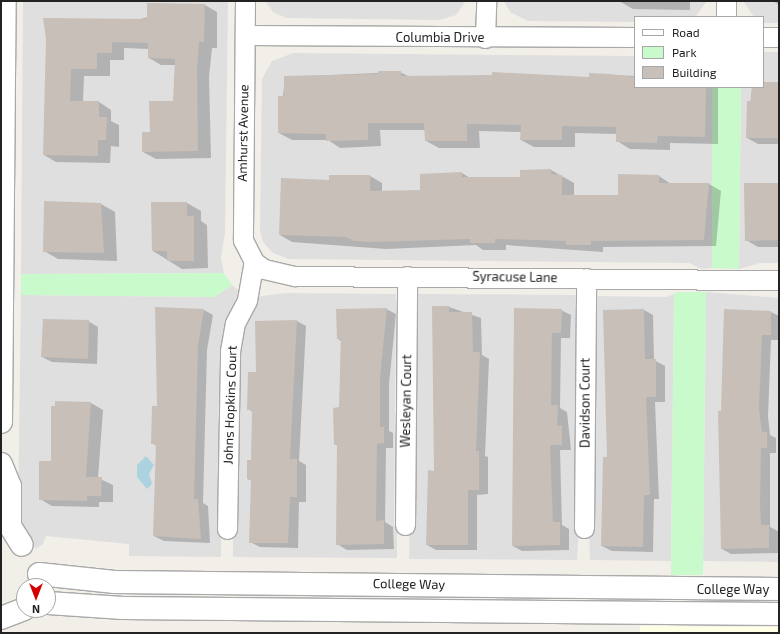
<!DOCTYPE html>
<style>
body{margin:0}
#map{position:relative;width:780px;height:634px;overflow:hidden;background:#f2efe9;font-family:"Exo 2",sans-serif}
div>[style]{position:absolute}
.residential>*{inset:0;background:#e0dfdf}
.education>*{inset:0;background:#ffffe5}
.park>*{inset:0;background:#c8facc}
.water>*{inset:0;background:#aad3df}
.shadow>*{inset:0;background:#0003}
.building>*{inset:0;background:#c7bfb8}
.roads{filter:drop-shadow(1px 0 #a9a9a9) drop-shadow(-1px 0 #a9a9a9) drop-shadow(0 1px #a9a9a9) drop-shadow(0 -1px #a9a9a9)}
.minor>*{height:19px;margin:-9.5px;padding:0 9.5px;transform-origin:9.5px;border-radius:9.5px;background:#fff}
.tertiary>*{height:22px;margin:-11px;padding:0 11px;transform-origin:11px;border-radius:11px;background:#fff}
span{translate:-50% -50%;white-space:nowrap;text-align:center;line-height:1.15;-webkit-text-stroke:4px #fff;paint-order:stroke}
.street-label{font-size:13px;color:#222}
.frame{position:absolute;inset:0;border:2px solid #222;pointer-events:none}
.legend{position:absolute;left:634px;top:16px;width:130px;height:72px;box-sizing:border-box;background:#fff;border:1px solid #a7a7a7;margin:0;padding:5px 7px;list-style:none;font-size:12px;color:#222}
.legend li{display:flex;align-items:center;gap:8px;height:20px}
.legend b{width:20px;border:1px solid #a7a7a7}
.north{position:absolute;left:16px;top:578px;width:40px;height:40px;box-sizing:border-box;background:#fff;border:1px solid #a7a7a7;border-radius:50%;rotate:180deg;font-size:11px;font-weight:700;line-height:16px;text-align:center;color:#222}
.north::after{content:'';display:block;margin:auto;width:14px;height:18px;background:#d40000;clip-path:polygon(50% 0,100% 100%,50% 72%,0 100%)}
</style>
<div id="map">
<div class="residential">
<i style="clip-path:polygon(23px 1px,228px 1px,225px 233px,221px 258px,224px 273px,21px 274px)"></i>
<i style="clip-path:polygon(265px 1px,466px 1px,456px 15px,440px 20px,286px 18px,273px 12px)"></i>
<i style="clip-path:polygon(504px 1px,707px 1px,695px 17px,635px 17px,635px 22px,528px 21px,510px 12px)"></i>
<i style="clip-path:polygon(743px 1px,779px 1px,779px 23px,764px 23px,763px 17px,754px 17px)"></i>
<i style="clip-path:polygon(763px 52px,779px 52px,779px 263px,760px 263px,739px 269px,741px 87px,763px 87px)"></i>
<i style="clip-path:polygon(293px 53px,635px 56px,635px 87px,712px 87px,712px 268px,701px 269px,689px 263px,288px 259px,273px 253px,263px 242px,260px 231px,262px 79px,272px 61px)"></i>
<i style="clip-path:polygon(232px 285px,239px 291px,223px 331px,219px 366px,218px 529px,221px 529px,221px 557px,129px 556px,129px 544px,46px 536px,43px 544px,36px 549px,18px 520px,21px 295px,214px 297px)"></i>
<i style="clip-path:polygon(706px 292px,779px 298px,779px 562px,703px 561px)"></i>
<i style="clip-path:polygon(285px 293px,396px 294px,394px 526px,397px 526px,397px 558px,233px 557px,233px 529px,237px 529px,238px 372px,242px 337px,255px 297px)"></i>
<i style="clip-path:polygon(416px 294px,576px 295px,574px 527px,579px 527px,577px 560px,409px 559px)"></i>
<i style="clip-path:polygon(674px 294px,671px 561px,590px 560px,589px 528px,594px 528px,594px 296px,667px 297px)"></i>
</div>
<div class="education">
<i style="clip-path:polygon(640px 626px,779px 627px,779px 633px,640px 633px)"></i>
</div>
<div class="park">
<i style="clip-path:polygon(712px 87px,741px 87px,739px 269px,712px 268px)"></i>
<i style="clip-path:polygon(224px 273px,232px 285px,214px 297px,21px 295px,21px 274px)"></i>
<i style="clip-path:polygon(677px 292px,706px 292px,703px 575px,671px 575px,674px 294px)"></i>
</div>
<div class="water">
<i style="clip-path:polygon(146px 456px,154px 465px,149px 474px,152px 484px,147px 489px,137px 477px,137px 465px)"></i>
</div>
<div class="shadow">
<i style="clip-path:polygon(619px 1px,690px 1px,690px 10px,633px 9px)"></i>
<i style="clip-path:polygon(773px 1px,779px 1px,779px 5px)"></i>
<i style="clip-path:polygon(205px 5px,217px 12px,217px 48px,212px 48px,209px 77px,211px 158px,156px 159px,143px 152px,151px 133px,174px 102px,176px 65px,161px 65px,149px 58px,149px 49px,124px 48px,124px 60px,110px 60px,110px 76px,84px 76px,83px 102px,99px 102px,111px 110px,111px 121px,119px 125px,119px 147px,111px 146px,110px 163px,56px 162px,44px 155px,47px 39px)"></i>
<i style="clip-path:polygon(400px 72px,408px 76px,590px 78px,610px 75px,635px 76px,635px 87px,718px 87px,718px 144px,670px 143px,670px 150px,630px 149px,617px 141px,617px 134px,575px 133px,575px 147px,534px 147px,521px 140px,522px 132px,479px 131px,480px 148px,439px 148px,426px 141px,426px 130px,380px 130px,381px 146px,340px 148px,328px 140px,292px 140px,279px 133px,285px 77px)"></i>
<i style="clip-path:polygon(763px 83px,779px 83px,779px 144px,758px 144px,747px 138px,752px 87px,763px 87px)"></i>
<i style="clip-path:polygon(551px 170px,574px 183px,574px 196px,619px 196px,619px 175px,659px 176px,671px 184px,709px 184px,721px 191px,716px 246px,603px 247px,603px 252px,506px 245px,506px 250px,483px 250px,476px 245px,386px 249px,292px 242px,280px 235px,330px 181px,370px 176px,382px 183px,382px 192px,421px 191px,462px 173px,470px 178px,521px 178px)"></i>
<i style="clip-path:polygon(779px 183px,779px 247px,758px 247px,746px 240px,745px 184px)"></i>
<i style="clip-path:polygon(187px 203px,201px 211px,201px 221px,207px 225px,208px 268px,182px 269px,153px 251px)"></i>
<i style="clip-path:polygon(101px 204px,115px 212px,117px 261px,58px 259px,44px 251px)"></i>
<i style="clip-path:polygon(449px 307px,481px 318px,482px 355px,489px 359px,485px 456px,488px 457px,488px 494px,477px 495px,477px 550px,436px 550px,427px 545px)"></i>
<i style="clip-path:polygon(386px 309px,396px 314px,389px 384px,389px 431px,393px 433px,393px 448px,386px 448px,385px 522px,393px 527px,394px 549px,347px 550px,337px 544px,338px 446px,335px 444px,340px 408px,341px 341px,338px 339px)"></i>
<i style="clip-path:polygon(515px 309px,561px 310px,571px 315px,570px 338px,561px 338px,560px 408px,567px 412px,571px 450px,560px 450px,562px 525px,569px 529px,569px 550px,522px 551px,513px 546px)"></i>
<i style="clip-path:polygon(204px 310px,213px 315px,207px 350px,203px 503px,208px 506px,210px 543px,164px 541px,154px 536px,157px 446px,152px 443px)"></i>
<i style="clip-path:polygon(644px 310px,653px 315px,654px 360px,665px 366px,665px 402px,655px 402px,659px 499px,654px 499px,653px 552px,612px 551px,602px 546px,608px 458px,604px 311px)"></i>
<i style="clip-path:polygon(725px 310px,771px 312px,779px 316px,779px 340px,771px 340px,768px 416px,770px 435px,776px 438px,776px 453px,770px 453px,770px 527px,778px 531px,778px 553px,731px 554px,722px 549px)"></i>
<i style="clip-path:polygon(88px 321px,98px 327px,97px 364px,52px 362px,42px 357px)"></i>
<i style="clip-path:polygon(297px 321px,306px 326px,299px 461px,306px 465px,306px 502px,299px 502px,298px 548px,260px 547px,250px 542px,252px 481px,248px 479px,252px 461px,253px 412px,248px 409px,257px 373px)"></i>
<i style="clip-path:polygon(91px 403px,103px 410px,98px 478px,113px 485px,113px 502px,99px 502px,99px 507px,52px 506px,40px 499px,52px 462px)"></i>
</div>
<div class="building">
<i style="clip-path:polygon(147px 3px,205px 4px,204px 42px,199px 42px,197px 69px,198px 151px,142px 152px,142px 132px,150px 132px,149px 101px,173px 101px,175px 59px,148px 58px,148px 43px,112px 42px,112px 53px,97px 53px,97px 69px,71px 69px,70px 101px,99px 101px,99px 117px,107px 117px,106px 140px,98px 140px,98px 156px,43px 155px,46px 39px,43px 18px,147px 19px)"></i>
<i style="clip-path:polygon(378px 71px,401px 71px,401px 76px,492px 75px,492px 72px,589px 77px,589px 73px,610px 74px,635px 77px,635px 87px,706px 87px,705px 137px,658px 136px,657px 143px,616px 142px,616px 127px,562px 126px,562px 140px,520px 140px,521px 125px,467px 124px,467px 141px,425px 141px,424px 123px,368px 123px,368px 140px,326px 141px,326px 134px,278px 133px,278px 96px,284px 96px,284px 76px,378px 74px)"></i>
<i style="clip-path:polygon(763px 82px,779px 82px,779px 138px,746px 138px,747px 101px,751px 101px,752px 87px,763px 87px)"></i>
<i style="clip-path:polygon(551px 169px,551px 174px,562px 175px,562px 195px,618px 195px,618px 174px,659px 175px,659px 183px,709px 183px,704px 240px,591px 241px,591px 245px,566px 245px,566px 241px,495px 239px,495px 243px,470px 243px,470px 239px,373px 242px,354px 241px,346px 237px,279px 235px,281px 178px,329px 180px,329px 175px,370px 175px,370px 191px,420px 190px,420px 174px,462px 172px,462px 177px,520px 177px,520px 170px)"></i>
<i style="clip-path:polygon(744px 183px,779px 183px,779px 240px,745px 241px)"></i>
<i style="clip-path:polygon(44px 201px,101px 203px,104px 253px,43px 252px)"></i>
<i style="clip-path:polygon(151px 202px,187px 202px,187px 216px,194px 216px,194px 261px,167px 261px,167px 251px,152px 251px)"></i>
<i style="clip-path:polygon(432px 306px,449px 306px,449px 312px,472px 312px,473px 352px,480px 352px,476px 451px,479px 451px,479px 490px,468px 490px,468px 545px,426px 545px,428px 470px,434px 471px)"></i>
<i style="clip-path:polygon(155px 307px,204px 309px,198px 345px,194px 499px,198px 499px,201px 539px,153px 536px,156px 444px,151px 444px,152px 406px,157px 406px)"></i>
<i style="clip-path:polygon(387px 308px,380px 378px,380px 427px,384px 427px,384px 443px,377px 444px,376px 521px,384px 520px,384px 544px,336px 545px,337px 444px,334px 445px,333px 408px,339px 407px,341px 339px,337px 339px,336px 309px)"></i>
<i style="clip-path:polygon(514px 308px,562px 309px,561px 333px,552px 333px,551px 405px,558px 405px,557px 426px,562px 425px,562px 445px,550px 445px,553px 522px,560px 522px,560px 545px,512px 546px)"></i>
<i style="clip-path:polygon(644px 309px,645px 359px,656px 359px,656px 397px,646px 397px,650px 495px,644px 495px,643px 547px,601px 546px,603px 457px,607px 457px,603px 310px)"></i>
<i style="clip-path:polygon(724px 309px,771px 311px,771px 335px,762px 335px,759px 410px,762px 432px,767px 432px,767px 448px,761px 448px,760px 505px,761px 525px,769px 525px,769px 548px,721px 549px,718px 411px,721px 411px)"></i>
<i style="clip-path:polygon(43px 319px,89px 320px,88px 359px,41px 357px)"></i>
<i style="clip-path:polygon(297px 320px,290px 459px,297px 459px,297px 497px,290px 497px,288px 543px,249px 543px,251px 480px,247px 479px,247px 460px,251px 460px,252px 410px,247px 410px,248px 372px,256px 372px,255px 321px)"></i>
<i style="clip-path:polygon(55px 401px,91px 402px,86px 477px,102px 477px,101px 496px,87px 496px,87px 501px,39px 500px,39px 461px,51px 461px,51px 406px,55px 406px)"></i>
</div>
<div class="roads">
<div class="minor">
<i style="left:245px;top:1px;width:239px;rotate:90.5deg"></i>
<i style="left:243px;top:240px;width:25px;rotate:63deg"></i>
<i style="left:254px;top:262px;width:12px;rotate:35deg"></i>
<i style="left:264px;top:269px;width:32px;rotate:13deg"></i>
<i style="left:295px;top:276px;width:484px;rotate:0.5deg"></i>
<i style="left:726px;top:17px;width:16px;rotate:-90deg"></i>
<i style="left:245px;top:35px;width:390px;rotate:0.3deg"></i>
<i style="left:763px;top:37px;width:16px"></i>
<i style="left:485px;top:38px;width:37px;rotate:-88deg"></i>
<i style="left:405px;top:525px;width:249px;rotate:-89.5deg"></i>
<i style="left:584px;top:528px;width:250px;rotate:-89.5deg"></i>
<i style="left:227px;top:529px;width:178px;rotate:-89deg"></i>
<i style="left:230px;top:351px;width:28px;rotate:-80deg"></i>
<i style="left:235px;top:323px;width:26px;rotate:-62deg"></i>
<i style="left:247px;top:300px;width:39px;rotate:-80deg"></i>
</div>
<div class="tertiary">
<i style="left:1px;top:422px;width:421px;rotate:-89.5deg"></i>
<i style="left:1px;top:464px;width:24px;rotate:68deg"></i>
<i style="left:10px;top:486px;width:40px;rotate:90deg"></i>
<i style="left:10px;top:526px;width:22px;rotate:58deg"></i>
<i style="left:39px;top:574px;width:76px;rotate:6deg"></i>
<i style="left:115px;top:582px;width:664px;rotate:0.6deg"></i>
<i style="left:48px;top:603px;width:75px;rotate:3.8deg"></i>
<i style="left:123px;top:608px;width:656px;rotate:0.52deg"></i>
<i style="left:1px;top:618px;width:25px;rotate:-21deg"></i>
</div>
</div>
<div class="street-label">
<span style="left:440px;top:37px">Columbia Drive</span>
<span style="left:243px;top:133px;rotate:-89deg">Amhurst Avenue</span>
<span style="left:515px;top:277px;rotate:1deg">Syracuse Lane</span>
<span style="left:406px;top:401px;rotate:-89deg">Wesleyan Court</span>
<span style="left:585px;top:403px;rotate:-90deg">Davidson Court</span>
<span style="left:230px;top:405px;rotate:-88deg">Johns Hopkins Court</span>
<span style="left:409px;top:584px;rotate:1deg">College Way</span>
<span style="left:733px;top:589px">College Way</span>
</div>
<div class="frame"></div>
<ul class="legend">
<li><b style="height:5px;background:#fff"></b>Road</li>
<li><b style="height:11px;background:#c8facc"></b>Park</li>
<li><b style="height:11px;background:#c7bfb8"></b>Building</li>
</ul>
<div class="north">N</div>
</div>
